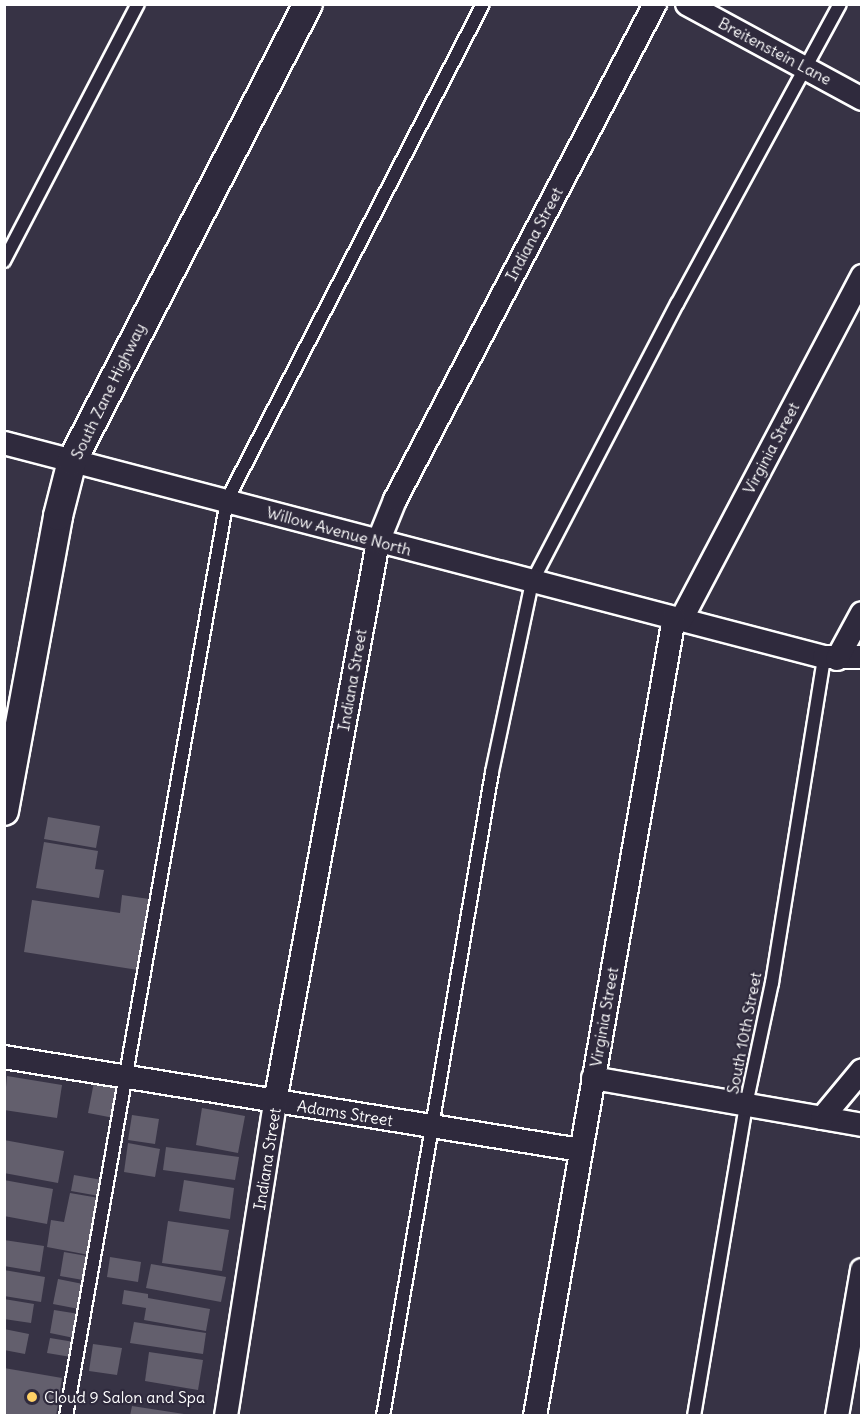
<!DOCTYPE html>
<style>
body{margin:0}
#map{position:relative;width:866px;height:1420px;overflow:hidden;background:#373345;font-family:Delius,sans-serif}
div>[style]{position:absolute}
.building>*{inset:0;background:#635f6d}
.roads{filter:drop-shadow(2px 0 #fff) drop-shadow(-2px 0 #fff) drop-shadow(0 2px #fff) drop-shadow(0 -2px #fff)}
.service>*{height:12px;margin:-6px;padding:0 6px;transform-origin:6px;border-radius:6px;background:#2f2a3d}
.minor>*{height:22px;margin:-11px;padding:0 11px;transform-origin:11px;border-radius:11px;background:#2f2a3d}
.tertiary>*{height:28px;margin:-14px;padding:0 14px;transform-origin:14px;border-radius:14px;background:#2f2a3d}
.dots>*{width:16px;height:16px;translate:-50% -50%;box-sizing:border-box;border:3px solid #2f2a3d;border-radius:50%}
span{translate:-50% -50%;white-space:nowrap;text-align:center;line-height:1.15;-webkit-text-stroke:4.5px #2f2a3d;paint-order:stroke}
.street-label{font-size:16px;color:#fff}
.poi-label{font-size:16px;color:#fff}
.left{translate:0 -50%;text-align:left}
.frame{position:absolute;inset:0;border:6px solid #fff;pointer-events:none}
</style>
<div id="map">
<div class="building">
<i style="clip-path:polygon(48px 817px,100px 826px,96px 848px,44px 839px)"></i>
<i style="clip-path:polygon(44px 842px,98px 851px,95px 869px,104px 870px,99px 898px,36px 888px)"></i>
<i style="clip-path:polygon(122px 895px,149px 899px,138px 970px,24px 952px,32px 900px,120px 913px)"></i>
<i style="clip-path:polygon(7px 1076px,62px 1085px,57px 1118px,4px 1110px)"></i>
<i style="clip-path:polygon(94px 1082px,120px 1087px,114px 1118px,88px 1113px)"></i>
<i style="clip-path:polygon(202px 1108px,245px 1116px,238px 1153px,196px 1145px)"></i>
<i style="clip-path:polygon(132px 1115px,159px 1119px,155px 1144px,128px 1140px)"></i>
<i style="clip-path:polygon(4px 1140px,64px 1151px,58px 1183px,4px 1173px)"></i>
<i style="clip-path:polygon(128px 1143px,160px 1149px,155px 1177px,124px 1172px)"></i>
<i style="clip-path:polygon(166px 1147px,239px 1157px,235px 1180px,163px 1170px)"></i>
<i style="clip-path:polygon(74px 1175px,102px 1180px,99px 1196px,71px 1191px)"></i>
<i style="clip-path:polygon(4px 1180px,53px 1189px,47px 1224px,4px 1216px)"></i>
<i style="clip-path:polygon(184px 1180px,234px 1188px,230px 1219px,179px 1211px)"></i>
<i style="clip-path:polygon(70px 1193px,99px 1198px,89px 1255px,47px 1247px,51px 1220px,64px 1222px)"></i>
<i style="clip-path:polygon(168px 1221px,229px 1230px,222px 1271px,162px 1263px)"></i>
<i style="clip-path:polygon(4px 1240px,44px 1246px,40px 1272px,4px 1266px)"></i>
<i style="clip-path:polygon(64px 1252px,87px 1256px,83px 1280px,60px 1276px)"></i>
<i style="clip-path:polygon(110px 1257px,141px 1262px,138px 1282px,107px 1277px)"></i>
<i style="clip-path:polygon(151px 1264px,226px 1277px,221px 1302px,146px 1288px)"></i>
<i style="clip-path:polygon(4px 1270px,45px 1277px,41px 1302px,4px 1296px)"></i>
<i style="clip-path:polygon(58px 1279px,83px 1284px,79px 1309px,53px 1304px)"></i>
<i style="clip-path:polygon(124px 1290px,148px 1294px,148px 1298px,210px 1309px,206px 1331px,144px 1320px,146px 1308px,122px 1304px)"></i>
<i style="clip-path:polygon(4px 1299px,34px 1304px,31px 1323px,4px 1319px)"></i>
<i style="clip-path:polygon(54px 1310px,79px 1314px,74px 1338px,50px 1333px)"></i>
<i style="clip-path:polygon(134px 1322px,206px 1333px,203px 1354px,130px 1343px)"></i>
<i style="clip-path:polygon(4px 1329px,29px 1334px,25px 1354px,4px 1350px)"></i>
<i style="clip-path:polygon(50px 1338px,74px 1342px,71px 1357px,47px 1353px)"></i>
<i style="clip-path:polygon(93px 1344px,122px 1348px,117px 1375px,89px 1371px)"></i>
<i style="clip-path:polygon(149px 1352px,203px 1360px,198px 1390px,145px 1381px)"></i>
<i style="clip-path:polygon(4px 1368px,62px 1378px,56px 1416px,4px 1416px)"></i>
<i style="clip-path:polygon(132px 1406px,184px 1414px,184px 1416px,130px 1416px)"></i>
</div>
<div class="roads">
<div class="service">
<i style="left:4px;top:261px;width:290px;rotate:-62.5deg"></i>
<i style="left:66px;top:1416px;width:930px;rotate:-80.03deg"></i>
<i style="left:227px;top:500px;width:558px;rotate:-62.7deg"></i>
<i style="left:383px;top:1416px;width:653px;rotate:-80.39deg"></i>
<i style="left:492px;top:772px;width:194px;rotate:-78.1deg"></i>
<i style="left:532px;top:582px;width:314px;rotate:-62.5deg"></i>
<i style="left:677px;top:304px;width:341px;rotate:-61.5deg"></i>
<i style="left:694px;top:1416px;width:315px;rotate:-80.5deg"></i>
<i style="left:746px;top:1105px;width:125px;rotate:-78deg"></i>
<i style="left:772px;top:983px;width:330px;rotate:-80.9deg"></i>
</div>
<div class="minor">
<i style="left:687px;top:4px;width:199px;rotate:28.5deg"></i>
<i style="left:4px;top:443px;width:847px;rotate:14.63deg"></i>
<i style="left:824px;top:657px;width:38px"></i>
<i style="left:681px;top:620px;width:389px;rotate:-62.2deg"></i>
<i style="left:837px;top:659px;width:52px;rotate:-61.5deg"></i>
<i style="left:4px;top:1057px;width:583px;rotate:9.17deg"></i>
<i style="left:593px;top:1078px;width:273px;rotate:9.9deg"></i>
<i style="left:822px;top:1118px;width:62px;rotate:-50.2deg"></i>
<i style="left:226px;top:1416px;width:318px;rotate:-81.1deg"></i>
<i style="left:275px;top:1102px;width:569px;rotate:-79.58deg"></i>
<i style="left:378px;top:542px;width:45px;rotate:-68deg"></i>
<i style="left:395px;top:500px;width:560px;rotate:-62.34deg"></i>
<i style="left:535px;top:1416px;width:810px;rotate:-80.12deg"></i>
<i style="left:837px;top:1416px;width:148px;rotate:-80.3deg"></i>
</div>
<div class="tertiary">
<i style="left:4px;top:811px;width:300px;rotate:-79.6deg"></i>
<i style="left:58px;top:516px;width:57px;rotate:-75.7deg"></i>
<i style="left:72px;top:461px;width:514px;rotate:-62.69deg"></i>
</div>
</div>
<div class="dots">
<i style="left:32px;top:1397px;background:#ffd166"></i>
</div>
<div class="street-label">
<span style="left:775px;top:51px;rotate:28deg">Breitenstein Lane</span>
<span style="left:534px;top:234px;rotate:-62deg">Indiana Street</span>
<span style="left:108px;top:391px;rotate:-64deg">South Zane Highway</span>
<span style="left:771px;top:448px;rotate:-62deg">Virginia Street</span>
<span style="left:339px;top:531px;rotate:15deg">Willow Avenue North</span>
<span style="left:352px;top:680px;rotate:-80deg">Indiana Street</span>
<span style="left:604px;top:1017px;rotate:-80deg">Virginia Street</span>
<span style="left:744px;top:1033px;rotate:-79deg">South 10th Street</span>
<span style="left:345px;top:1113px;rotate:9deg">Adams Street</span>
<span style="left:267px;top:1159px;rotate:-81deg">Indiana Street</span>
</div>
<div class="poi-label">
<span class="left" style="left:44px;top:1397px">Cloud 9 Salon and Spa</span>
</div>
<div class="frame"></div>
</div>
